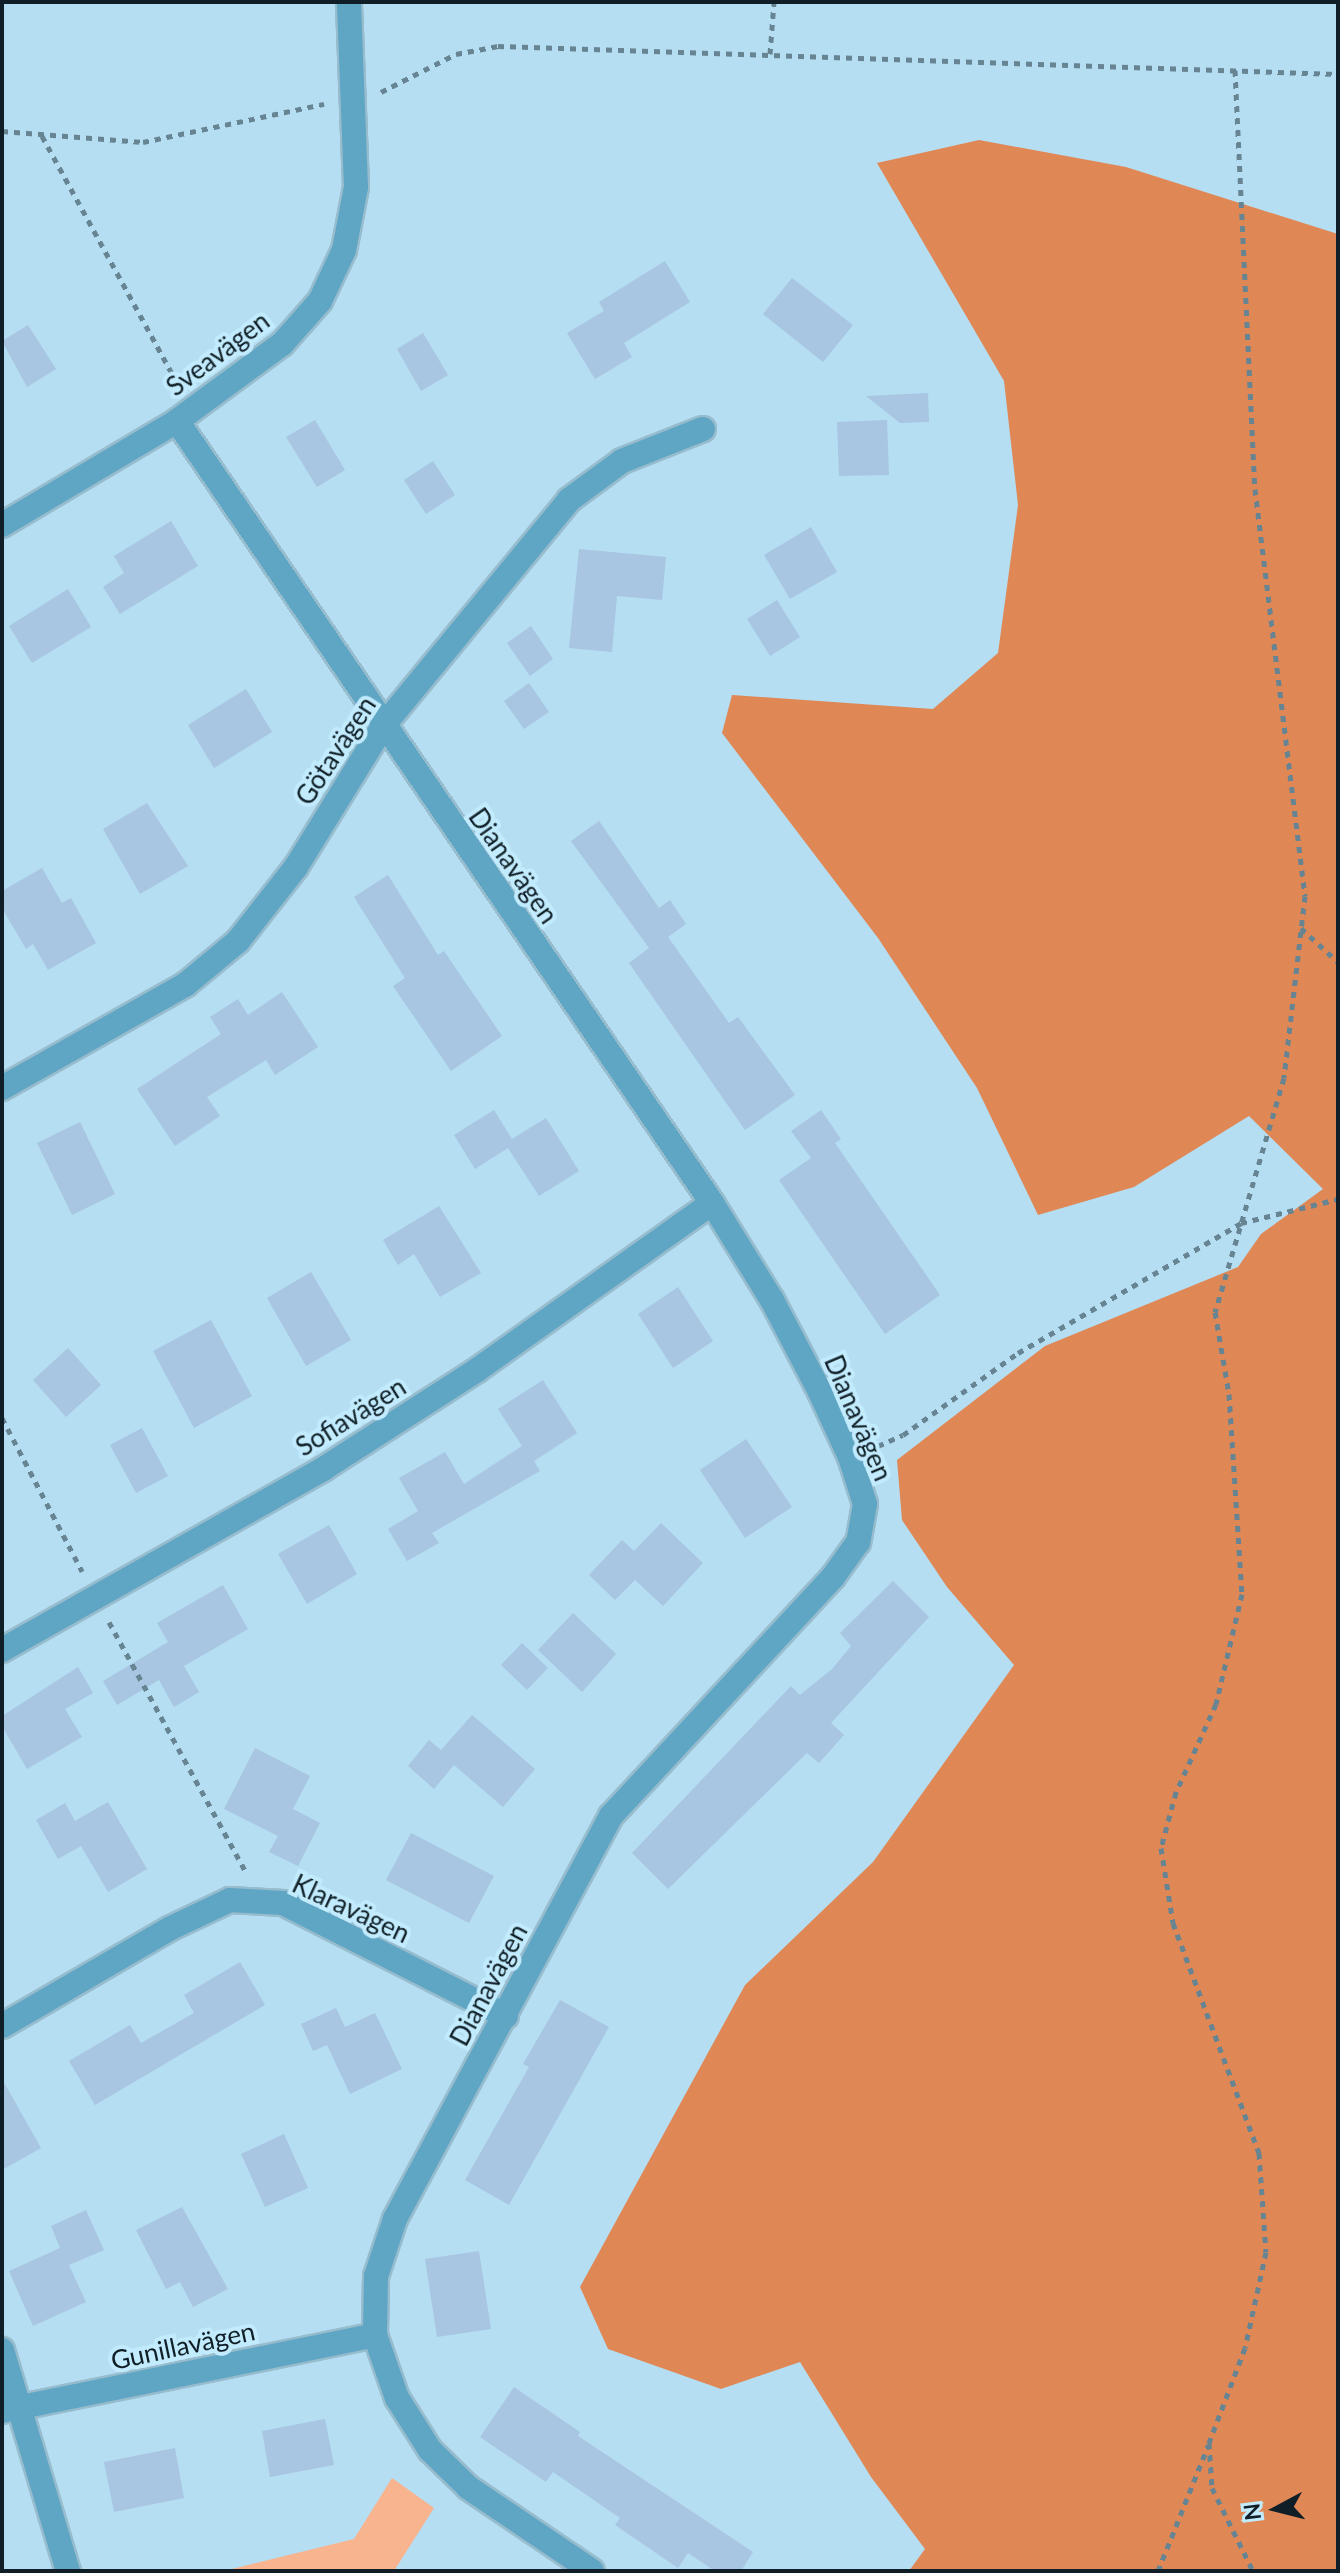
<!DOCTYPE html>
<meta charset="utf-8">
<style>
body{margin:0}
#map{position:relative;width:1340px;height:2573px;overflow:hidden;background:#b5def2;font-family:Lato,sans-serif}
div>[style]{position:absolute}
.green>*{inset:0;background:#f8b38f}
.forest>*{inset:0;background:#e08756}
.building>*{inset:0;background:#a8c5e1}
.path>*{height:5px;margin-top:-2.5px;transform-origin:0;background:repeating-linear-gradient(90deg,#678492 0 6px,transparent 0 12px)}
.roads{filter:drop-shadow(2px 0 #97bccd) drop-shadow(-2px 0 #97bccd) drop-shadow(0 2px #97bccd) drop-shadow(0 -2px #97bccd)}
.minor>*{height:24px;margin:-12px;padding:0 12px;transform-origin:12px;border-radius:12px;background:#5fa5c4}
span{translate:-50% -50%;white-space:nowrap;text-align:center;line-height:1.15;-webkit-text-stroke:8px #c2ebff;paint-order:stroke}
.street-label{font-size:26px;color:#101f27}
.frame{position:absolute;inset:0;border:4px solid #101f27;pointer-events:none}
.north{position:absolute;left:1236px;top:2469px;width:80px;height:80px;-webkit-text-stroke:6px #c2ebff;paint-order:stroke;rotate:263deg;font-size:22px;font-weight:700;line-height:32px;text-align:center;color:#101f27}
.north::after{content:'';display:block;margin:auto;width:28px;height:36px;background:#101f27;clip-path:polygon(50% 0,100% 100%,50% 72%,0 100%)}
</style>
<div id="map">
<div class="green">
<i style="clip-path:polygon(392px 2478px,434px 2508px,394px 2571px,224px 2571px,354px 2539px)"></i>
</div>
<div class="forest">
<i style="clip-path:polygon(979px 140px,1126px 167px,1338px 234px,1338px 2571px,909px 2571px,925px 2549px,871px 2477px,800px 2362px,721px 2389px,608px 2349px,580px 2287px,745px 1985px,873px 1862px,1014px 1665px,947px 1587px,902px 1520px,897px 1460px,1045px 1346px,1238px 1267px,1261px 1234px,1323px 1189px,1249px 1116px,1134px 1187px,1038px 1215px,977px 1088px,878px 938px,722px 733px,732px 695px,933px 709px,998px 653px,1018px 505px,1004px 381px,877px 163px)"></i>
</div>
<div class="building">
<i style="clip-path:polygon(665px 261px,690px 302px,624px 343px,632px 357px,595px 379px,567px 333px,604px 311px,599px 302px)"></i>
<i style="clip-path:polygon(792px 278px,853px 325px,823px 362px,763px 314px)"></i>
<i style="clip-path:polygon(28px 325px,56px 369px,27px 387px,2px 341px)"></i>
<i style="clip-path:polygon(423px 333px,448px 375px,421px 391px,397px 349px)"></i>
<i style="clip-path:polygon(928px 393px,929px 422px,900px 423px,866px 396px)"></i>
<i style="clip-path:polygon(315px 420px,345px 470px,317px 487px,286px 437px)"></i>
<i style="clip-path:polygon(887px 420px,889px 475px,839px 476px,837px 422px)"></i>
<i style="clip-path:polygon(433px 461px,455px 495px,426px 514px,404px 480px)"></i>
<i style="clip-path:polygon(171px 521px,198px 566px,120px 614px,103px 587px,124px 573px,114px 556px)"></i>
<i style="clip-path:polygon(811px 527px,837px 572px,790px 599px,764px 555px)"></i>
<i style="clip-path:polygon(579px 549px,666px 557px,662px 600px,617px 596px,612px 652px,569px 648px)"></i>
<i style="clip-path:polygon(68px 589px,91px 627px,32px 663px,9px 626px)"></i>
<i style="clip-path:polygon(777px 600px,800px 637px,770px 656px,747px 619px)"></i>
<i style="clip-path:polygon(531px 626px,553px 659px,530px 676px,507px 643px)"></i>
<i style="clip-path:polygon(529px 683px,549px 712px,524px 729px,504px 701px)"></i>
<i style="clip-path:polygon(246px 689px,272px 732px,214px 768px,188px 725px)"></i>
<i style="clip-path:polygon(147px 803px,188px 866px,140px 894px,103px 829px)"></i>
<i style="clip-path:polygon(599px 821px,659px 908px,670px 900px,686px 924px,668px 937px,729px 1023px,738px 1017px,795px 1095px,745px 1130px,629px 963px,649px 948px,571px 841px)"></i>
<i style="clip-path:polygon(42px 868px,62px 903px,71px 898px,96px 943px,48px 970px,33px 944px,26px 949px,2px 908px,2px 891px)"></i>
<i style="clip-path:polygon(388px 875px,438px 955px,444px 951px,502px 1036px,451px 1071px,393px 986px,405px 978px,354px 897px)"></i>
<i style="clip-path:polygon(282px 992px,318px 1047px,275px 1075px,266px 1060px,207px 1097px,220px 1116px,175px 1146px,137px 1089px,221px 1034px,210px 1017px,238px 999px,248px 1015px)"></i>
<i style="clip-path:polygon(494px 1110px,512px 1139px,546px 1118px,579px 1171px,539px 1196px,508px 1148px,475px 1169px,454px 1135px)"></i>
<i style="clip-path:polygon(821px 1110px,841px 1139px,835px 1143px,940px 1295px,885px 1334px,779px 1180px,811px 1158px,791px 1131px)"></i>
<i style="clip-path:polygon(80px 1122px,115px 1194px,72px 1215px,37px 1143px)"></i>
<i style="clip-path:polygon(439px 1206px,481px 1273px,440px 1297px,414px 1254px,398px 1265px,383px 1240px)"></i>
<i style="clip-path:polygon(311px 1272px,351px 1340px,306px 1366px,267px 1298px)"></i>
<i style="clip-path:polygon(678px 1287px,713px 1341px,673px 1368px,638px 1314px)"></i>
<i style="clip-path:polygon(211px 1320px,252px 1396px,194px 1428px,153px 1351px)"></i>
<i style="clip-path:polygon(68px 1348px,101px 1385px,66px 1417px,33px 1380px)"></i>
<i style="clip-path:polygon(543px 1380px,577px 1433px,534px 1461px,540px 1471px,432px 1533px,439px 1543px,407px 1561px,388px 1529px,418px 1511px,399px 1478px,445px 1452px,464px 1484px,522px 1446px,498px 1409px)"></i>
<i style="clip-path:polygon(142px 1428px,168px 1476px,136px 1493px,110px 1445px)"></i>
<i style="clip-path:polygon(746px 1439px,792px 1507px,745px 1538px,700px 1470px)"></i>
<i style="clip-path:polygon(661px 1523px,703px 1563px,663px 1606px,635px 1580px,615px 1600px,589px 1575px,622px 1540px,634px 1551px)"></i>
<i style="clip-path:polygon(329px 1525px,357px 1574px,307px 1604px,278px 1554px)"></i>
<i style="clip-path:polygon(893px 1581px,929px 1617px,831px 1723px,844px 1735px,819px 1763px,807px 1753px,668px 1889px,632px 1853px,791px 1686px,800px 1695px,832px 1669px,851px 1646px,840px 1633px)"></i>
<i style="clip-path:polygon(223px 1585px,248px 1629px,184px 1666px,199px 1692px,174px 1707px,159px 1680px,117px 1705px,103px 1681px,168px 1642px,157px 1623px)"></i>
<i style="clip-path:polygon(573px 1613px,616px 1654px,582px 1692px,538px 1650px)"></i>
<i style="clip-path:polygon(522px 1643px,548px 1668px,527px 1690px,501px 1665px)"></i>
<i style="clip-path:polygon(78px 1667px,93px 1693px,65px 1709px,82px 1737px,27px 1769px,2px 1726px,2px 1716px)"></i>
<i style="clip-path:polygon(472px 1715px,535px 1769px,503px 1807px,454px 1765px,434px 1789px,408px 1766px,429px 1740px,441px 1750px)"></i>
<i style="clip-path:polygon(255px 1748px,310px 1776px,293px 1809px,320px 1823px,298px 1866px,269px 1852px,278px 1836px,224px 1809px)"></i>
<i style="clip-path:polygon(108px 1802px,147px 1869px,108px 1892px,81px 1846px,58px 1859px,36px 1820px,65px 1803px,75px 1821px)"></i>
<i style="clip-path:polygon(411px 1833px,494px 1876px,469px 1923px,386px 1880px)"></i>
<i style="clip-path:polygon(240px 1962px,265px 2005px,95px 2105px,69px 2061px,130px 2025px,141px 2043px,194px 2013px,184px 1995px)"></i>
<i style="clip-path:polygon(560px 2000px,609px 2027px,509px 2205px,465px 2180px,529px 2067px,523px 2064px)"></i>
<i style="clip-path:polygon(336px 2008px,345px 2027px,375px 2013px,402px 2069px,350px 2094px,327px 2045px,313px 2051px,301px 2024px)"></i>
<i style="clip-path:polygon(2px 2079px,41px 2148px,2px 2170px)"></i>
<i style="clip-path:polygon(284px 2134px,308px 2188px,265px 2207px,241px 2154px)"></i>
<i style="clip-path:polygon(182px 2207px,228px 2289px,193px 2307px,180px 2282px,166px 2289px,136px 2230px)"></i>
<i style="clip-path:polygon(86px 2210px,104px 2250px,69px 2265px,86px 2302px,33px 2326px,9px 2271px,60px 2248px,51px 2226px)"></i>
<i style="clip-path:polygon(479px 2251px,491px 2329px,437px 2337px,425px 2259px)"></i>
<i style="clip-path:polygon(514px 2387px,580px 2432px,578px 2436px,753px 2552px,741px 2571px,715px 2571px,688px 2553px,678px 2568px,615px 2525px,620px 2518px,553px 2472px,546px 2482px,480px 2437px)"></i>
<i style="clip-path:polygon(325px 2419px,334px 2465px,270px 2477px,262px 2431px)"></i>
<i style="clip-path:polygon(175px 2448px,184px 2498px,114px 2512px,104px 2462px)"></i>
</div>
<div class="path">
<i style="left:770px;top:54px;width:52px;rotate:-85.6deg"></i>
<i style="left:1235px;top:70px;width:419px;rotate:87.3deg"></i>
<i style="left:1255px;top:489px;width:410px;rotate:83deg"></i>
<i style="left:1305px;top:896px;width:183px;rotate:96.6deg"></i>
<i style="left:1284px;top:1078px;width:244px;rotate:106.4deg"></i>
<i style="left:1215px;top:1312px;width:83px;rotate:80.3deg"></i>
<i style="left:1229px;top:1394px;width:200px;rotate:86.3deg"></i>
<i style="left:1242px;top:1594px;width:113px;rotate:103.3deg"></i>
<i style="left:1216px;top:1704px;width:97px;rotate:114.4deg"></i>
<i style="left:1176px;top:1792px;width:58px;rotate:105deg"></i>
<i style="left:1161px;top:1848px;width:76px;rotate:80.9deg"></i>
<i style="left:1173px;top:1923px;width:246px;rotate:69.5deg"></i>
<i style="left:1259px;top:2153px;width:99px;rotate:86deg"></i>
<i style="left:1266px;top:2252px;width:98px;rotate:102.3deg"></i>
<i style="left:1245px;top:2348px;width:102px;rotate:110.8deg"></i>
<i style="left:1209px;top:2443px;width:45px;rotate:86.2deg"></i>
<i style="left:1212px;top:2488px;width:93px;rotate:63.7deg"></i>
<i style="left:381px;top:92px;width:84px;rotate:-26.9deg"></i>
<i style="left:456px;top:54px;width:43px;rotate:-10.8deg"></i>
<i style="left:498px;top:46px;width:840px;rotate:1.91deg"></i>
<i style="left:2px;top:131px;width:141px;rotate:4.5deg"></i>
<i style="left:143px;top:142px;width:185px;rotate:-11.9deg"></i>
<i style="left:42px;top:136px;width:283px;rotate:61.3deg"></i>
<i style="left:1301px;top:928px;width:50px;rotate:42.6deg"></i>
<i style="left:2px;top:1418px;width:173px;rotate:62.4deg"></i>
<i style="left:878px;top:1446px;width:27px;rotate:-24deg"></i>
<i style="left:903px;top:1435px;width:141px;rotate:-35.5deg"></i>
<i style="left:1018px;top:1353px;width:258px;rotate:-30.2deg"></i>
<i style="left:1241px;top:1223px;width:100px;rotate:-13.9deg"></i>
<i style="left:109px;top:1622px;width:283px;rotate:61.3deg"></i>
<i style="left:1158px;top:2571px;width:135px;rotate:-68.2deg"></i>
</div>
<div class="roads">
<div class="minor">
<i style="left:177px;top:421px;width:947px;rotate:55.62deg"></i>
<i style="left:712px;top:1203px;width:114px;rotate:58.3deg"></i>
<i style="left:772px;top:1300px;width:104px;rotate:62.4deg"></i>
<i style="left:820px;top:1392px;width:72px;rotate:65.2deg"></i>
<i style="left:850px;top:1457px;width:49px;rotate:72.3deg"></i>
<i style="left:865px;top:1504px;width:39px;rotate:100deg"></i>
<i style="left:858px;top:1542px;width:43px;rotate:125.5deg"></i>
<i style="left:833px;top:1577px;width:326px;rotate:132.9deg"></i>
<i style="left:611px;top:1816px;width:457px;rotate:118.2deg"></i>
<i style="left:395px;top:2219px;width:60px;rotate:108.4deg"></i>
<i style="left:376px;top:2276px;width:59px;rotate:91deg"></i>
<i style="left:375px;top:2335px;width:67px;rotate:70.8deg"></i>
<i style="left:397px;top:2398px;width:62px;rotate:57.6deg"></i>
<i style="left:430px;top:2450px;width:54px;rotate:44.3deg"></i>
<i style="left:469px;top:2488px;width:148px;rotate:34deg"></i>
<i style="left:2px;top:525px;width:204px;rotate:-30.7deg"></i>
<i style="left:177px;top:421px;width:130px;rotate:-36.3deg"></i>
<i style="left:282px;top:344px;width:57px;rotate:-48.5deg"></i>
<i style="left:320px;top:301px;width:56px;rotate:-64.8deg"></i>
<i style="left:344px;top:250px;width:64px;rotate:-79.2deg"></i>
<i style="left:356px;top:187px;width:185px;rotate:-92.2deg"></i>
<i style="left:2px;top:1088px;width:210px;rotate:-29.4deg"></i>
<i style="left:185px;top:985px;width:69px;rotate:-39.7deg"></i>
<i style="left:238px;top:941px;width:94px;rotate:-51.9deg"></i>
<i style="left:296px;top:867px;width:166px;rotate:-58.3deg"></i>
<i style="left:383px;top:726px;width:293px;rotate:-50.5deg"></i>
<i style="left:569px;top:500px;width:66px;rotate:-36.3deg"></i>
<i style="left:622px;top:461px;width:87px;rotate:-21.6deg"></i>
<i style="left:2px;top:1650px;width:369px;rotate:-29.4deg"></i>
<i style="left:323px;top:1469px;width:183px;rotate:-32.7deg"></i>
<i style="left:477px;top:1370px;width:288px;rotate:-35.4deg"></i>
<i style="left:2px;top:2026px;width:195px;rotate:-30.1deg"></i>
<i style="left:171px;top:1928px;width:65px;rotate:-25.4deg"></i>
<i style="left:230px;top:1900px;width:53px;rotate:3.2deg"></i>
<i style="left:283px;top:1903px;width:250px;rotate:26.9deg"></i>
<i style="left:2px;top:2350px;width:231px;rotate:73.4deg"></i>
<i style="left:2px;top:2411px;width:381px;rotate:-11.5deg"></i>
</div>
</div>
<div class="street-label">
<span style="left:218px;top:354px;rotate:-37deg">Sveavägen</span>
<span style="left:336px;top:751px;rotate:-57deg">Götavägen</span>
<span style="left:513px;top:866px;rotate:55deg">Dianavägen</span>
<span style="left:351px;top:1417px;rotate:-32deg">Sofiavägen</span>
<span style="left:858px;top:1418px;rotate:67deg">Dianavägen</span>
<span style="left:351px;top:1909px;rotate:25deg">Klaravägen</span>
<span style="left:489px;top:1985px;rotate:-62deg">Dianavägen</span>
<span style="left:183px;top:2346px;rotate:-12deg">Gunillavägen</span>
</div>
<div class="frame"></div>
<div class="north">N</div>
</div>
